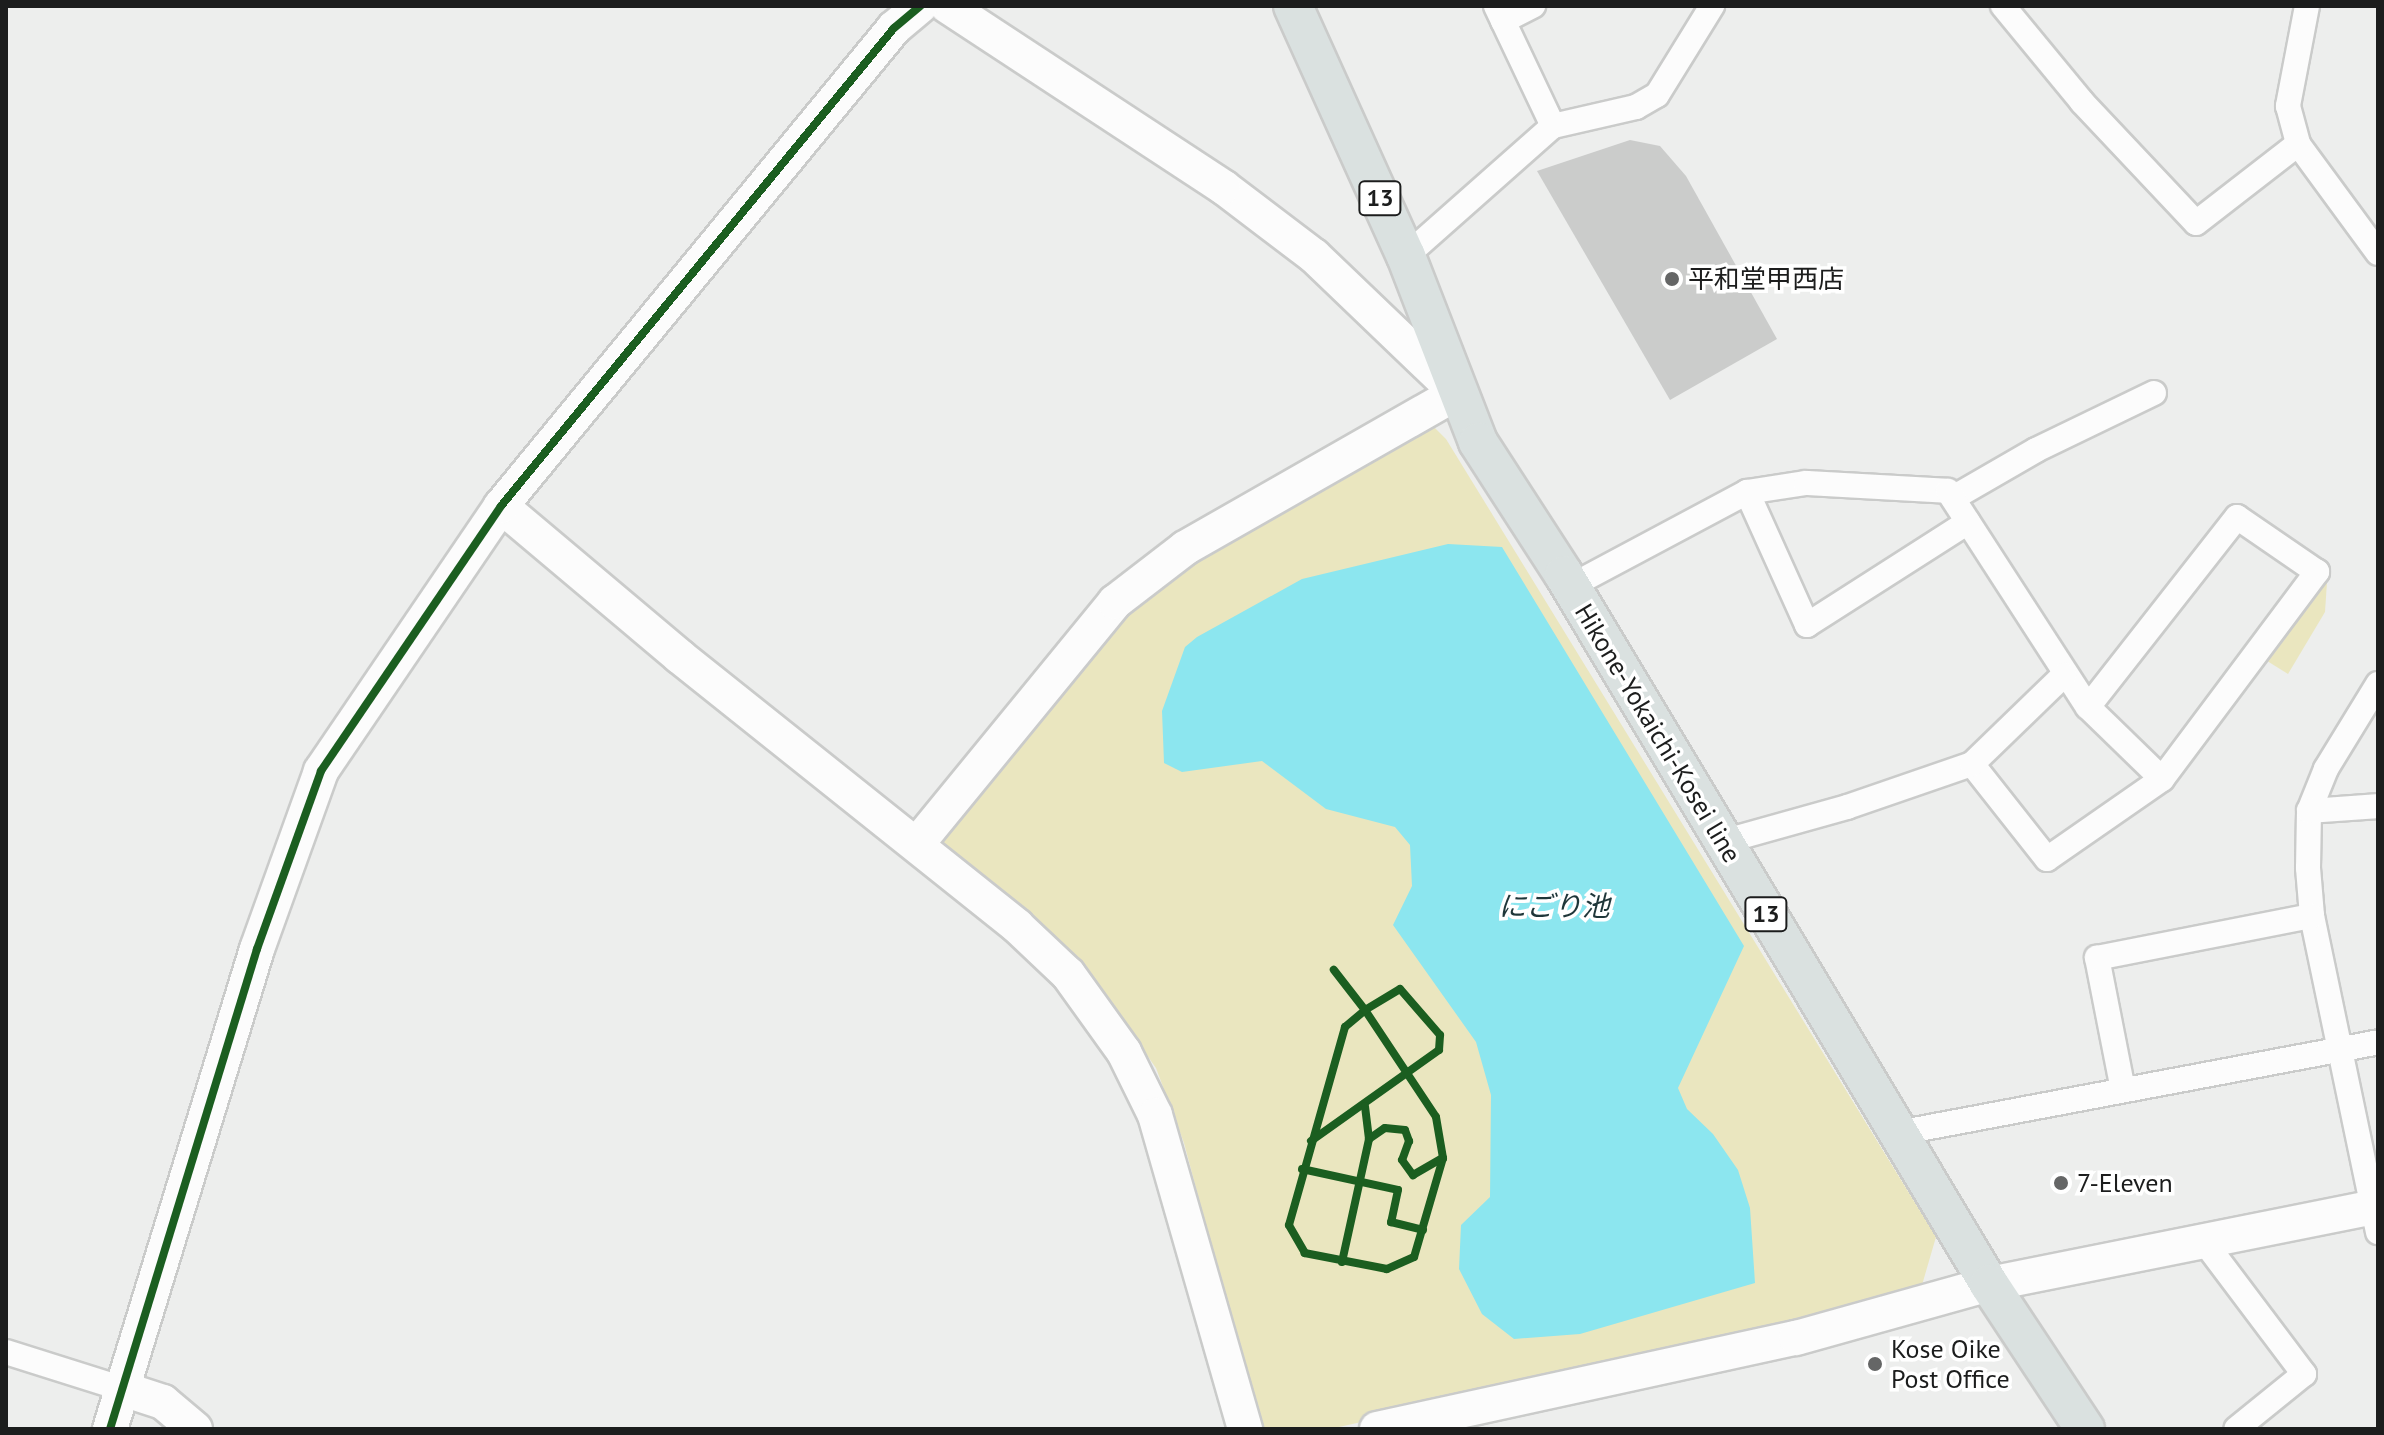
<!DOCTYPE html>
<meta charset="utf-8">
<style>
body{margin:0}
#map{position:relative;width:2384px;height:1435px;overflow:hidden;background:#edeeed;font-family:"PT Sans","Noto Sans JP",sans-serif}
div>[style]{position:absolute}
.green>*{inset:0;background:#eae6bf}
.water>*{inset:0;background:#8ce6ef}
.building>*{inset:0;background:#cbcccb}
.roads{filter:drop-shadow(2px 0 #cacbca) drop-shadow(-2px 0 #cacbca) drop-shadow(0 2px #cacbca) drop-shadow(0 -2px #cacbca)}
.street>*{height:24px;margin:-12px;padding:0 12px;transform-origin:12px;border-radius:12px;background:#fcfcfc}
.secondary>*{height:34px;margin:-17px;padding:0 17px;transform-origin:17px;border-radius:17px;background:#fcfcfc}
.primary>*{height:38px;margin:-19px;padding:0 19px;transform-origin:19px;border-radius:19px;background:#dae1e0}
.cycleway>*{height:8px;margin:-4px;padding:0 4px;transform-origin:4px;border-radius:4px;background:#1b5e20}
.dots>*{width:22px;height:22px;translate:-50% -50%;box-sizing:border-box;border:4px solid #fff;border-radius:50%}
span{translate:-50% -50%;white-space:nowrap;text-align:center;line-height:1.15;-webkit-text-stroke:7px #fff;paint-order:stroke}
.shield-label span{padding:2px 6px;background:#fff;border:2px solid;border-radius:6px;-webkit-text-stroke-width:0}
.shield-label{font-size:24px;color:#1c1d1d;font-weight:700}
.poi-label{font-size:26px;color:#1c1d1d}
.left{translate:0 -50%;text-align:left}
.street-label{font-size:26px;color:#1c1d1d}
.water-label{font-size:28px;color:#1f3639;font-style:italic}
.frame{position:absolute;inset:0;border:8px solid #1c1d1d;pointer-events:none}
</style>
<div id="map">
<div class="green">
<i style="clip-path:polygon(1421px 424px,1434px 427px,1446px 439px,1936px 1237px,1922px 1285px,1746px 1336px,1330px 1429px,1260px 1429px,1184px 1143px,1156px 1068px,1103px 993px,1062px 947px,945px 851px,937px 835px,1143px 592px)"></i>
<i style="clip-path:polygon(2328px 567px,2325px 612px,2288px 674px,2264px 659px)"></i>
</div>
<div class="water">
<i style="clip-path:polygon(1448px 544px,1502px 547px,1744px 946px,1678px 1088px,1687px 1109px,1713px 1134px,1738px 1170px,1750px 1208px,1755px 1283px,1580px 1334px,1514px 1339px,1482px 1314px,1459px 1269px,1461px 1225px,1490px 1197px,1491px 1095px,1476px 1042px,1393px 925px,1412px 886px,1410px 845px,1395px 827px,1326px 809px,1262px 761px,1182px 772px,1164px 763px,1162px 711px,1185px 647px,1197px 637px,1302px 579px)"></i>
</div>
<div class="building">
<i style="clip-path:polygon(1630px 140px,1660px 146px,1686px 176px,1777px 339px,1670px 400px,1537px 171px)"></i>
</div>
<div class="roads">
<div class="street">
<i style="left:1496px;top:6px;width:133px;rotate:64.6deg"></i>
<i style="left:2003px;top:6px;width:124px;rotate:50.5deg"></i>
<i style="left:2082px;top:102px;width:166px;rotate:46.7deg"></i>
<i style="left:2196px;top:223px;width:129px;rotate:-37.8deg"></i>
<i style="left:2307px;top:6px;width:102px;rotate:100.8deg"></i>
<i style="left:2288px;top:106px;width:39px;rotate:75deg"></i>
<i style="left:2298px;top:144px;width:135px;rotate:53.7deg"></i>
<i style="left:1503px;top:21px;width:34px;rotate:-27deg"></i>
<i style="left:1406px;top:256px;width:196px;rotate:-41.5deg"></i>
<i style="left:1553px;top:126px;width:85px;rotate:-12.9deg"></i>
<i style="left:1636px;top:107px;width:24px;rotate:-30deg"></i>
<i style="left:1657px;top:95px;width:105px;rotate:-58.3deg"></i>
<i style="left:1747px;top:492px;width:146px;rotate:65.7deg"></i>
<i style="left:1807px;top:625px;width:191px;rotate:-32.6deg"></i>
<i style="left:1953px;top:498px;width:96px;rotate:-30deg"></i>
<i style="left:2036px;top:450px;width:131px;rotate:-25.8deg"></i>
<i style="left:1571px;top:586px;width:200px;rotate:-28.1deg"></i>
<i style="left:1747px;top:492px;width:60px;rotate:-8.7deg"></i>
<i style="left:1806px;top:483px;width:142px;rotate:3.2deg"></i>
<i style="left:1948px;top:491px;width:257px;rotate:57.1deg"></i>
<i style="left:2088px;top:707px;width:103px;rotate:44.2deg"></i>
<i style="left:2378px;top:684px;width:100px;rotate:121.5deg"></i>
<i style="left:2326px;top:769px;width:45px;rotate:112deg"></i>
<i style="left:2309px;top:811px;width:57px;rotate:91deg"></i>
<i style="left:2308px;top:868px;width:48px;rotate:85.2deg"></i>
<i style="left:2312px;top:916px;width:323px;rotate:78.2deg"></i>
<i style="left:1972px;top:764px;width:121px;rotate:51.7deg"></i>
<i style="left:2047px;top:859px;width:140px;rotate:-34.8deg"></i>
<i style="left:2162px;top:779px;width:259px;rotate:-53.2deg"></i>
<i style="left:2317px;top:572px;width:97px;rotate:-145.5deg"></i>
<i style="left:2237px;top:517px;width:241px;rotate:128.1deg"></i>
<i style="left:2309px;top:811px;width:69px;rotate:-4.1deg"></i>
<i style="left:1722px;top:842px;width:130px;rotate:-15.6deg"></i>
<i style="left:1847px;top:807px;width:132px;rotate:-19deg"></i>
<i style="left:1972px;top:764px;width:128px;rotate:-44.1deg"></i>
<i style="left:2123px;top:1090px;width:135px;rotate:-101.1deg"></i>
<i style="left:2097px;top:958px;width:219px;rotate:-11.1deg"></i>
<i style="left:1898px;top:1133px;width:489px;rotate:-10.7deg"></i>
<i style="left:2206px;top:1244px;width:163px;rotate:53deg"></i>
<i style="left:2304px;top:1374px;width:87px;rotate:141deg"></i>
<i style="left:6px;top:1352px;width:123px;rotate:17.5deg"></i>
</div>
<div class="secondary">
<i style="left:501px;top:506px;width:233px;rotate:40.1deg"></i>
<i style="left:679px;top:656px;width:433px;rotate:38.6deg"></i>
<i style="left:1017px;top:926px;width:70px;rotate:43.3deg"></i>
<i style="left:1068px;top:974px;width:96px;rotate:54.3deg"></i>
<i style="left:1124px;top:1052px;width:70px;rotate:63.8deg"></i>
<i style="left:1155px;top:1115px;width:327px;rotate:74deg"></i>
<i style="left:917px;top:844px;width:313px;rotate:-50.7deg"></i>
<i style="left:1115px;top:602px;width:88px;rotate:-37.6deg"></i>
<i style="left:1185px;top:548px;width:313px;rotate:-29.7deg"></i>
<i style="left:1457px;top:393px;width:198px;rotate:-136.2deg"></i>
<i style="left:1314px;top:256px;width:114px;rotate:-142.8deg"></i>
<i style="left:1223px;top:187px;width:330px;rotate:-146.7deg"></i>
<i style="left:123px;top:1389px;width:42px;rotate:18deg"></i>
<i style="left:163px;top:1402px;width:42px;rotate:40.2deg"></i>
<i style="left:110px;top:1429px;width:502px;rotate:-72.97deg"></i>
<i style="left:257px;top:949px;width:189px;rotate:-70.2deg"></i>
<i style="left:321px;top:771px;width:320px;rotate:-55.8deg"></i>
<i style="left:501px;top:506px;width:619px;rotate:-50.57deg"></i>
<i style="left:894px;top:28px;width:34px;rotate:-40deg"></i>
<i style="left:1377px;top:1429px;width:429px;rotate:-12.3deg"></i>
<i style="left:1796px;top:1338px;width:200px;rotate:-15.6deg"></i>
<i style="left:1989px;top:1284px;width:397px;rotate:-11.3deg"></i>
</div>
<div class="primary">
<i style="left:1293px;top:6px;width:274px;rotate:65.7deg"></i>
<i style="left:1406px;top:256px;width:199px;rotate:68.8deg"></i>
<i style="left:1478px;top:442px;width:158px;rotate:57.1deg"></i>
<i style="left:1564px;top:575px;width:827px;rotate:59.06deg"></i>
<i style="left:1989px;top:1284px;width:174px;rotate:56.5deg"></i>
</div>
</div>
<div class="cycleway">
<i style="left:1365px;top:1010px;width:128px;rotate:56.4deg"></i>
<i style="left:1436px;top:1117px;width:42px;rotate:80.3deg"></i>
<i style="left:1443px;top:1158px;width:103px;rotate:106.3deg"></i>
<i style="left:1414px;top:1257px;width:30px;rotate:156deg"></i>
<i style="left:1387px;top:1269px;width:84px;rotate:-169deg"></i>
<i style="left:1305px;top:1253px;width:32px;rotate:-120deg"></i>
<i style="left:1289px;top:1225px;width:206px;rotate:-74.2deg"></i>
<i style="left:1345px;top:1027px;width:26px;rotate:-40deg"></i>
<i style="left:1369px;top:1139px;width:19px;rotate:-35deg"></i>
<i style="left:1385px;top:1128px;width:20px;rotate:6deg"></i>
<i style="left:1405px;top:1130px;width:12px;rotate:70deg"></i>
<i style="left:1409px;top:1141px;width:20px;rotate:110deg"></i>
<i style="left:1402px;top:1160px;width:19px;rotate:54deg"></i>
<i style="left:1413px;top:1175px;width:34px;rotate:-30deg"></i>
<i style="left:1311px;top:1141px;width:157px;rotate:-35.4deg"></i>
<i style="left:1439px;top:1050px;width:15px;rotate:-86deg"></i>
<i style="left:1440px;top:1035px;width:61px;rotate:-131deg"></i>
<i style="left:1400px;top:989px;width:41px;rotate:149deg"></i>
<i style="left:1365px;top:1010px;width:51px;rotate:-127.8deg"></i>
<i style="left:1302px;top:1169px;width:98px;rotate:12.3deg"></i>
<i style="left:1398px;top:1190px;width:33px;rotate:102deg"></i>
<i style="left:1391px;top:1222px;width:33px;rotate:14deg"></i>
<i style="left:1342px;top:1262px;width:126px;rotate:-77.6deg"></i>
<i style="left:1369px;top:1139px;width:33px;rotate:-97deg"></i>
<i style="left:110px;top:1429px;width:502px;rotate:-72.97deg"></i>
<i style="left:257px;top:949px;width:189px;rotate:-70.2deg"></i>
<i style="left:321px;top:771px;width:320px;rotate:-55.8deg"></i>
<i style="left:501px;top:506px;width:619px;rotate:-50.57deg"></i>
<i style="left:894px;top:28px;width:34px;rotate:-40deg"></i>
</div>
<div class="dots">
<i style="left:1672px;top:279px;background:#656666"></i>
<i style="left:2061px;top:1183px;background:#656666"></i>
<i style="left:1875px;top:1364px;background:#656666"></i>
</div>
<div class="shield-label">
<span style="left:1380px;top:198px">13</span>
<span style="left:1766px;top:914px">13</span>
</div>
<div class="poi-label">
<span class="left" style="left:1688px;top:279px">平和堂甲西店</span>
<span class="left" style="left:2077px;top:1183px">7-Eleven</span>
<span class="left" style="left:1891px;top:1364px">Kose Oike<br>Post Office</span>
</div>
<div class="street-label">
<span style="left:1658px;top:733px;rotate:59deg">Hikone-Yokaichi-Kosei line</span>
</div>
<div class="water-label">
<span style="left:1554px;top:906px">にごり池</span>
</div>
<div class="frame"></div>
</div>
